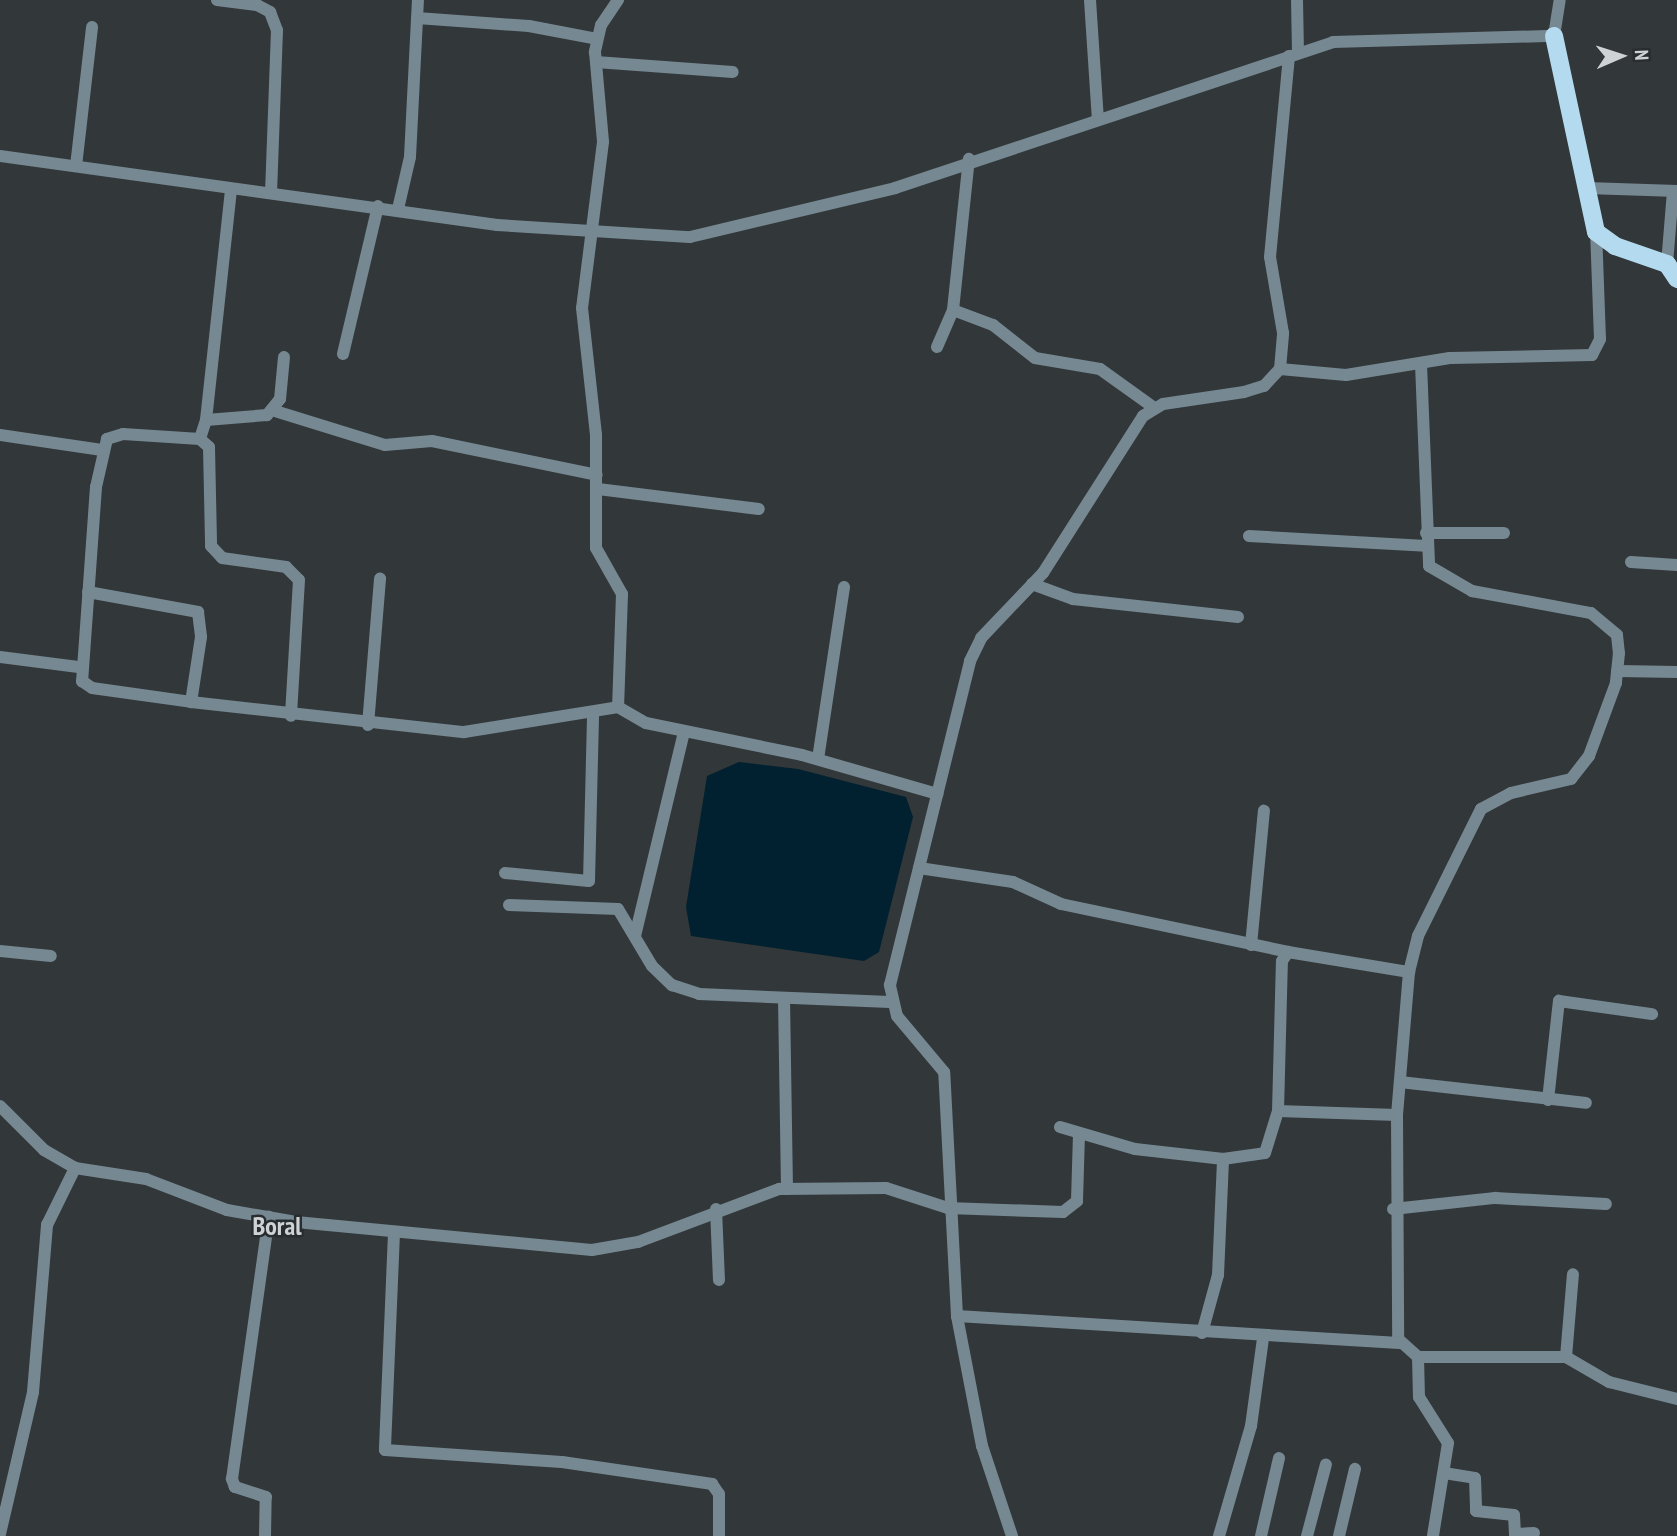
<!DOCTYPE html>
<style>
body{margin:0}
#map{position:relative;width:1677px;height:1536px;overflow:hidden;background:#323739;font-family:"PT Sans Narrow",sans-serif}
div>[style]{position:absolute}
.water>*{inset:0;background:#012130}
.minor>*{height:12px;margin:-6px;padding:0 6px;transform-origin:6px;border-radius:6px;background:#768892}
.major>*{height:18px;margin:-9px;padding:0 9px;transform-origin:9px;border-radius:9px;background:#b4daef}
span{translate:-50% -50%;white-space:nowrap;text-align:center;line-height:1.15;-webkit-text-stroke:5px #282d2f;paint-order:stroke}
.district-label{font-size:26px;color:#cfd2d4;font-weight:700}
.north{position:absolute;left:1586px;top:21px;width:70px;height:70px;-webkit-text-stroke:5px #282d2f;paint-order:stroke;rotate:87deg;font-size:19px;font-weight:700;line-height:28px;text-align:center;color:#cfd2d4}
.north::after{content:'';display:block;margin:auto;width:24px;height:32px;background:#cfd2d4;clip-path:polygon(50% 0,100% 100%,50% 72%,0 100%)}
</style>
<div id="map">
<div class="water">
<i style="clip-path:polygon(739px 762px,798px 769px,906px 797px,913px 817px,879px 952px,864px 961px,691px 936px,686px 907px,707px 776px)"></i>
</div>
<div class="minor">
<i style="left:217px;top:0;width:40px;rotate:7.1deg"></i>
<i style="left:257px;top:5px;width:15px;rotate:28deg"></i>
<i style="left:270px;top:12px;width:19px;rotate:69deg"></i>
<i style="left:277px;top:30px;width:160px;rotate:92.1deg"></i>
<i style="left:618px;top:0;width:30px;rotate:124deg"></i>
<i style="left:601px;top:25px;width:28px;rotate:103deg"></i>
<i style="left:595px;top:52px;width:90px;rotate:84.9deg"></i>
<i style="left:603px;top:142px;width:167px;rotate:97.2deg"></i>
<i style="left:582px;top:308px;width:128px;rotate:83.7deg"></i>
<i style="left:596px;top:435px;width:113px;rotate:90deg"></i>
<i style="left:596px;top:548px;width:53px;rotate:60.5deg"></i>
<i style="left:622px;top:594px;width:113px;rotate:92deg"></i>
<i style="left:618px;top:707px;width:32px;rotate:30deg"></i>
<i style="left:646px;top:723px;width:159px;rotate:11.6deg"></i>
<i style="left:802px;top:755px;width:141px;rotate:16.1deg"></i>
<i style="left:1090px;top:0;width:119px;rotate:86.2deg"></i>
<i style="left:1297px;top:0;width:51px;rotate:88.9deg"></i>
<i style="left:417px;top:18px;width:112px;rotate:4.1deg"></i>
<i style="left:529px;top:26px;width:69px;rotate:10.8deg"></i>
<i style="left:596px;top:62px;width:137px;rotate:4.2deg"></i>
<i style="left:0;top:156px;width:502px;rotate:7.9deg"></i>
<i style="left:497px;top:225px;width:193px;rotate:3.6deg"></i>
<i style="left:690px;top:237px;width:211px;rotate:-13.4deg"></i>
<i style="left:895px;top:188px;width:462px;rotate:-18.4deg"></i>
<i style="left:1333px;top:42px;width:221px;rotate:-1.6deg"></i>
<i style="left:1554px;top:36px;width:36px;rotate:-81deg"></i>
<i style="left:76px;top:166px;width:140px;rotate:-83.4deg"></i>
<i style="left:1587px;top:188px;width:90px;rotate:1.9deg"></i>
<i style="left:398px;top:209px;width:53px;rotate:-77deg"></i>
<i style="left:410px;top:157px;width:157px;rotate:-87.1deg"></i>
<i style="left:1667px;top:264px;width:73px;rotate:-85.3deg"></i>
<i style="left:953px;top:310px;width:43px;rotate:20.6deg"></i>
<i style="left:993px;top:325px;width:53px;rotate:38.2deg"></i>
<i style="left:1035px;top:358px;width:66px;rotate:9.6deg"></i>
<i style="left:1100px;top:369px;width:65px;rotate:35.6deg"></i>
<i style="left:937px;top:347px;width:40px;rotate:-66.6deg"></i>
<i style="left:953px;top:310px;width:152px;rotate:-84deg"></i>
<i style="left:343px;top:354px;width:152px;rotate:-76.7deg"></i>
<i style="left:284px;top:357px;width:42px;rotate:95.4deg"></i>
<i style="left:280px;top:399px;width:21px;rotate:129deg"></i>
<i style="left:267px;top:415px;width:61px;rotate:175.3deg"></i>
<i style="left:206px;top:420px;width:20px;rotate:108deg"></i>
<i style="left:200px;top:439px;width:77px;rotate:-176.3deg"></i>
<i style="left:123px;top:434px;width:17px;rotate:163deg"></i>
<i style="left:107px;top:439px;width:49px;rotate:102.9deg"></i>
<i style="left:96px;top:487px;width:195px;rotate:94.1deg"></i>
<i style="left:82px;top:681px;width:12px;rotate:35deg"></i>
<i style="left:92px;top:688px;width:100px;rotate:8deg"></i>
<i style="left:191px;top:702px;width:275px;rotate:6.3deg"></i>
<i style="left:464px;top:732px;width:156px;rotate:-9.2deg"></i>
<i style="left:1421px;top:364px;width:202px;rotate:87.7deg"></i>
<i style="left:1429px;top:566px;width:50px;rotate:30.2deg"></i>
<i style="left:1472px;top:591px;width:121px;rotate:10.5deg"></i>
<i style="left:1591px;top:613px;width:34px;rotate:40deg"></i>
<i style="left:1617px;top:635px;width:18px;rotate:84deg"></i>
<i style="left:1619px;top:653px;width:30px;rotate:96deg"></i>
<i style="left:1616px;top:683px;width:78px;rotate:110.3deg"></i>
<i style="left:1589px;top:756px;width:29px;rotate:128deg"></i>
<i style="left:1571px;top:779px;width:62px;rotate:166.9deg"></i>
<i style="left:1511px;top:793px;width:34px;rotate:152deg"></i>
<i style="left:1481px;top:809px;width:142px;rotate:116.4deg"></i>
<i style="left:1418px;top:936px;width:37px;rotate:104deg"></i>
<i style="left:1409px;top:972px;width:144px;rotate:94.8deg"></i>
<i style="left:1397px;top:1115px;width:224px;rotate:89.7deg"></i>
<i style="left:1398px;top:1339px;width:27px;rotate:42deg"></i>
<i style="left:1418px;top:1357px;width:148px"></i>
<i style="left:1566px;top:1357px;width:50px;rotate:30.2deg"></i>
<i style="left:1609px;top:1382px;width:70px;rotate:14deg"></i>
<i style="left:1280px;top:369px;width:66px;rotate:5.2deg"></i>
<i style="left:1346px;top:375px;width:105px;rotate:-9.3deg"></i>
<i style="left:1450px;top:358px;width:142px;rotate:-1.2deg"></i>
<i style="left:1592px;top:355px;width:18px;rotate:-63deg"></i>
<i style="left:1600px;top:339px;width:107px;rotate:-92.1deg"></i>
<i style="left:275px;top:411px;width:115px;rotate:17.2deg"></i>
<i style="left:385px;top:445px;width:47px;rotate:-4.9deg"></i>
<i style="left:432px;top:441px;width:168px;rotate:11.6deg"></i>
<i style="left:206px;top:420px;width:231px;rotate:-83.8deg"></i>
<i style="left:0;top:435px;width:103px;rotate:8.4deg"></i>
<i style="left:200px;top:439px;width:12px;rotate:42deg"></i>
<i style="left:209px;top:447px;width:99px;rotate:88.8deg"></i>
<i style="left:211px;top:546px;width:16px;rotate:47deg"></i>
<i style="left:222px;top:558px;width:65px;rotate:8deg"></i>
<i style="left:286px;top:567px;width:18px;rotate:45deg"></i>
<i style="left:299px;top:580px;width:136px;rotate:93.4deg"></i>
<i style="left:598px;top:489px;width:162px;rotate:7.1deg"></i>
<i style="left:1426px;top:533px;width:78px"></i>
<i style="left:1249px;top:536px;width:177px;rotate:3.2deg"></i>
<i style="left:1631px;top:562px;width:46px;rotate:3.7deg"></i>
<i style="left:1032px;top:584px;width:44px;rotate:20.1deg"></i>
<i style="left:1073px;top:599px;width:166px;rotate:6.2deg"></i>
<i style="left:88px;top:592px;width:112px;rotate:10.3deg"></i>
<i style="left:198px;top:612px;width:25px;rotate:83deg"></i>
<i style="left:201px;top:637px;width:66px;rotate:98.7deg"></i>
<i style="left:0;top:657px;width:79px;rotate:7.3deg"></i>
<i style="left:1617px;top:671px;width:60px;rotate:1deg"></i>
<i style="left:368px;top:725px;width:147px;rotate:-85.3deg"></i>
<i style="left:818px;top:759px;width:174px;rotate:-81.4deg"></i>
<i style="left:919px;top:868px;width:95px;rotate:8.5deg"></i>
<i style="left:1013px;top:882px;width:53px;rotate:24.6deg"></i>
<i style="left:1061px;top:904px;width:232px;rotate:11.9deg"></i>
<i style="left:505px;top:873px;width:84px;rotate:5.4deg"></i>
<i style="left:589px;top:881px;width:167px;rotate:-88.6deg"></i>
<i style="left:509px;top:905px;width:109px;rotate:2.1deg"></i>
<i style="left:618px;top:909px;width:66px;rotate:59.2deg"></i>
<i style="left:652px;top:966px;width:28px;rotate:44deg"></i>
<i style="left:672px;top:985px;width:28px;rotate:18deg"></i>
<i style="left:699px;top:994px;width:191px;rotate:2.4deg"></i>
<i style="left:635px;top:936px;width:210px;rotate:-76.5deg"></i>
<i style="left:1251px;top:945px;width:135px;rotate:-84.5deg"></i>
<i style="left:0;top:951px;width:51px;rotate:5.6deg"></i>
<i style="left:784px;top:998px;width:191px;rotate:89.1deg"></i>
<i style="left:1400px;top:1082px;width:187px;rotate:6.4deg"></i>
<i style="left:1548px;top:1100px;width:100px;rotate:-83.7deg"></i>
<i style="left:1559px;top:1001px;width:94px;rotate:8deg"></i>
<i style="left:0;top:1106px;width:62px;rotate:45deg"></i>
<i style="left:44px;top:1150px;width:36px;rotate:30deg"></i>
<i style="left:75px;top:1168px;width:72px;rotate:8.8deg"></i>
<i style="left:146px;top:1179px;width:87px;rotate:20.9deg"></i>
<i style="left:227px;top:1210px;width:70px;rotate:9.9deg"></i>
<i style="left:296px;top:1222px;width:297px;rotate:5.4deg"></i>
<i style="left:592px;top:1250px;width:47px;rotate:-9.9deg"></i>
<i style="left:638px;top:1242px;width:151px;rotate:-20.6deg"></i>
<i style="left:779px;top:1189px;width:107px;rotate:-0.5deg"></i>
<i style="left:886px;top:1188px;width:65px;rotate:17.9deg"></i>
<i style="left:948px;top:1208px;width:115px;rotate:2deg"></i>
<i style="left:1063px;top:1212px;width:18px;rotate:-38deg"></i>
<i style="left:1077px;top:1201px;width:67px;rotate:-88.3deg"></i>
<i style="left:1278px;top:1111px;width:119px;rotate:1.9deg"></i>
<i style="left:1060px;top:1127px;width:78px;rotate:16.3deg"></i>
<i style="left:1135px;top:1149px;width:89px;rotate:6.5deg"></i>
<i style="left:1223px;top:1159px;width:42px;rotate:-8.1deg"></i>
<i style="left:1265px;top:1153px;width:44px;rotate:-72.8deg"></i>
<i style="left:1278px;top:1111px;width:150px;rotate:-88.5deg"></i>
<i style="left:1282px;top:961px;width:11px;rotate:-56deg"></i>
<i style="left:1288px;top:952px;width:123px;rotate:9.4deg"></i>
<i style="left:716px;top:1209px;width:71px;rotate:87.6deg"></i>
<i style="left:1393px;top:1209px;width:103px;rotate:-6.2deg"></i>
<i style="left:1495px;top:1198px;width:111px;rotate:3.1deg"></i>
<i style="left:394px;top:1233px;width:217px;rotate:92.4deg"></i>
<i style="left:385px;top:1450px;width:177px;rotate:3.9deg"></i>
<i style="left:562px;top:1462px;width:152px;rotate:8.3deg"></i>
<i style="left:712px;top:1484px;width:12px;rotate:55deg"></i>
<i style="left:719px;top:1494px;width:42px;rotate:90deg"></i>
<i style="left:957px;top:1316px;width:443px;rotate:3.5deg"></i>
<i style="left:1202px;top:1333px;width:60px;rotate:-74.6deg"></i>
<i style="left:1218px;top:1275px;width:116px;rotate:-87.5deg"></i>
<i style="left:1418px;top:1357px;width:40px;rotate:88.6deg"></i>
<i style="left:1419px;top:1397px;width:54px;rotate:57.8deg"></i>
<i style="left:1448px;top:1443px;width:94px;rotate:99.2deg"></i>
<i style="left:1566px;top:1357px;width:83px;rotate:-85.2deg"></i>
<i style="left:1444px;top:1473px;width:31px;rotate:9deg"></i>
<i style="left:1475px;top:1478px;width:33px;rotate:88deg"></i>
<i style="left:1476px;top:1511px;width:38px;rotate:6deg"></i>
<i style="left:1514px;top:1515px;width:19px;rotate:87deg"></i>
<i style="left:1515px;top:1534px;width:19px;rotate:-3deg"></i>
<i style="left:0;top:1534px;width:146px;rotate:-76.9deg"></i>
<i style="left:33px;top:1392px;width:168px;rotate:-85.2deg"></i>
<i style="left:47px;top:1225px;width:64px;rotate:-63.8deg"></i>
<i style="left:265px;top:1536px;width:39px;rotate:-89deg"></i>
<i style="left:266px;top:1497px;width:33px;rotate:-162deg"></i>
<i style="left:235px;top:1487px;width:9px;rotate:-111deg"></i>
<i style="left:232px;top:1479px;width:265px;rotate:-82deg"></i>
<i style="left:1012px;top:1536px;width:95px;rotate:-108.4deg"></i>
<i style="left:982px;top:1446px;width:132px;rotate:-100.9deg"></i>
<i style="left:957px;top:1316px;width:244px;rotate:-93deg"></i>
<i style="left:944px;top:1072px;width:73px;rotate:-130deg"></i>
<i style="left:897px;top:1016px;width:32px;rotate:-103deg"></i>
<i style="left:890px;top:985px;width:334px;rotate:-76.1deg"></i>
<i style="left:970px;top:661px;width:25px;rotate:-64deg"></i>
<i style="left:981px;top:638px;width:90px;rotate:-46.4deg"></i>
<i style="left:1043px;top:573px;width:186px;rotate:-57.5deg"></i>
<i style="left:1143px;top:416px;width:23px;rotate:-31deg"></i>
<i style="left:1163px;top:404px;width:82px;rotate:-8.4deg"></i>
<i style="left:1244px;top:392px;width:21px;rotate:-17deg"></i>
<i style="left:1264px;top:386px;width:23px;rotate:-47deg"></i>
<i style="left:1280px;top:369px;width:36px;rotate:-85deg"></i>
<i style="left:1283px;top:333px;width:77px;rotate:-99.7deg"></i>
<i style="left:1270px;top:257px;width:202px;rotate:-84.6deg"></i>
<i style="left:1219px;top:1536px;width:115px;rotate:-73.8deg"></i>
<i style="left:1251px;top:1426px;width:89px;rotate:-82.2deg"></i>
<i style="left:1261px;top:1536px;width:80px;rotate:-77deg"></i>
<i style="left:1307px;top:1536px;width:74px;rotate:-75.2deg"></i>
<i style="left:1339px;top:1536px;width:69px;rotate:-76.6deg"></i>
</div>
<div class="major">
<i style="left:1554px;top:36px;width:200px;rotate:77.9deg"></i>
<i style="left:1596px;top:232px;width:24px;rotate:36deg"></i>
<i style="left:1615px;top:246px;width:55px;rotate:19.1deg"></i>
<i style="left:1667px;top:264px;width:18px;rotate:56deg"></i>
</div>
<div class="district-label">
<span style="left:277px;top:1226px">Boral</span>
</div>
<div class="north">N</div>
</div>
